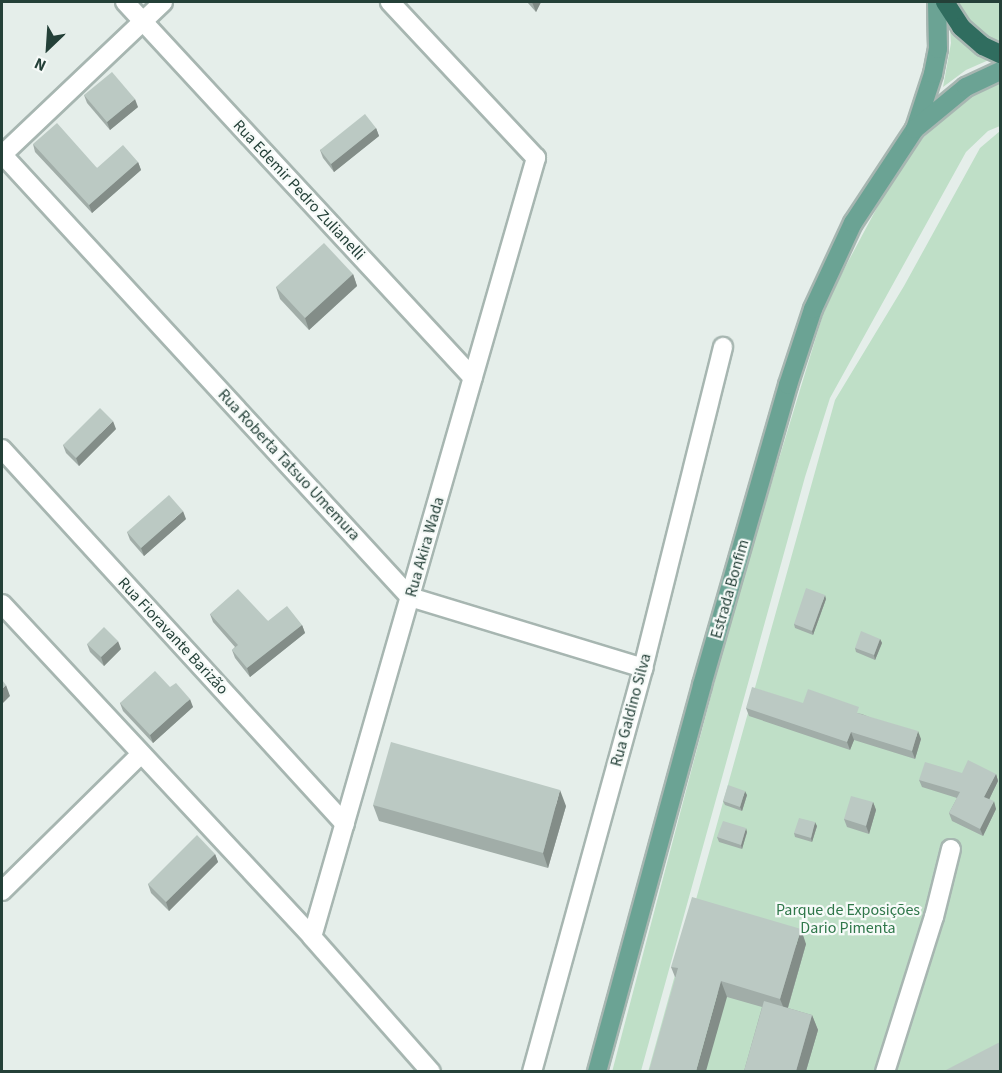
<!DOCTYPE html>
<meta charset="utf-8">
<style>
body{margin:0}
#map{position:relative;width:1002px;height:1073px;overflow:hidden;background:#e5eeea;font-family:"Source Sans 3",sans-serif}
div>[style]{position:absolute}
.green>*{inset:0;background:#bfdfc7}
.roads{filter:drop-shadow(2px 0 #a7b6b1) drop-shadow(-2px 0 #a7b6b1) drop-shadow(0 2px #a7b6b1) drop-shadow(0 -2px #a7b6b1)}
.street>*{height:18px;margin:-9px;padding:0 9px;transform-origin:9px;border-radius:9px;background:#fff}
.primary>*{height:18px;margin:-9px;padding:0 9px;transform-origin:9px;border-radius:9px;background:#6ba394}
.highway>*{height:18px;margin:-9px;padding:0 9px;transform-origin:9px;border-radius:9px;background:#306d5f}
.wall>*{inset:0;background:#a1ada8}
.shaded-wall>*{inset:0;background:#838d88}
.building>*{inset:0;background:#bbc9c3}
span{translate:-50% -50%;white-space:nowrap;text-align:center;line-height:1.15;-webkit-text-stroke:4.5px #f6faf8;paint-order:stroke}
.street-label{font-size:16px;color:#244038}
.park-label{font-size:16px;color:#2f774a}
.frame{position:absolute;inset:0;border:3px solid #244038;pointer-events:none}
.north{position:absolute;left:18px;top:18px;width:60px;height:60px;-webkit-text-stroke:4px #f6faf8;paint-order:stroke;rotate:205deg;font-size:16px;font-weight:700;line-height:24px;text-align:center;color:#244038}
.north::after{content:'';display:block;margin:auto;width:21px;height:27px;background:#244038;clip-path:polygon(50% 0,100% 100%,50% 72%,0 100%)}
</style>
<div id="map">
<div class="green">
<i style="clip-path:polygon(955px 2px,1000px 2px,1000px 42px,985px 35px,965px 18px)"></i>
<i style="clip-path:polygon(950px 28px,973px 51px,991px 59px,966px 70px,943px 87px,951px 43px)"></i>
<i style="clip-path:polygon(1000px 82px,1000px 126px,988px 131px,966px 152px,830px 398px,805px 477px,641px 1071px,612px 1072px,737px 597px,827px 301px,895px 174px,920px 141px,968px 95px)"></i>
<i style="clip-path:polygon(1000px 131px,1000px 1071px,648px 1072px,835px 400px,904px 286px,980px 148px)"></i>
</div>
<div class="roads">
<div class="street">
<i style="left:125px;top:2px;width:512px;rotate:47.21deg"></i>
<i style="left:2px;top:154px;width:602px;rotate:47.36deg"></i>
<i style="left:410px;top:597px;width:244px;rotate:16.9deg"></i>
<i style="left:2px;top:155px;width:222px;rotate:-43.5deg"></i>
<i style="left:2px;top:449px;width:508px;rotate:47.55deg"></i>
<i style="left:2px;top:604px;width:455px;rotate:47deg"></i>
<i style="left:312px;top:937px;width:180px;rotate:48.6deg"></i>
<i style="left:2px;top:891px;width:195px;rotate:-44.6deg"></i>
<i style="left:312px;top:937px;width:811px;rotate:-73.96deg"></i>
<i style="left:536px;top:158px;width:214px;rotate:-133.1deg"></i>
<i style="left:532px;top:1072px;width:419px;rotate:-74.6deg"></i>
<i style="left:643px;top:668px;width:331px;rotate:-76deg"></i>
<i style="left:885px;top:1072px;width:163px;rotate:-72.5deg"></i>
<i style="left:934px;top:917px;width:70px;rotate:-76deg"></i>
</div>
<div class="primary">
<i style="left:915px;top:129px;width:58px;rotate:-71.9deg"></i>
<i style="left:933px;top:74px;width:25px;rotate:-79deg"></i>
<i style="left:938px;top:49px;width:47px;rotate:-91.2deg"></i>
<i style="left:597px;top:1072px;width:401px;rotate:-74.8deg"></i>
<i style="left:702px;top:685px;width:312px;rotate:-74deg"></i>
<i style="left:788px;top:385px;width:80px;rotate:-71.8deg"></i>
<i style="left:813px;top:309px;width:95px;rotate:-65.1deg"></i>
<i style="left:853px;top:223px;width:113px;rotate:-56.6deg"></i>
<i style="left:915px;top:129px;width:66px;rotate:-39.5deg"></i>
<i style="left:966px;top:87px;width:38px;rotate:-25deg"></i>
</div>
<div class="highway">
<i style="left:945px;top:2px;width:30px;rotate:57deg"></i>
<i style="left:961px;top:27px;width:29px;rotate:41deg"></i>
<i style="left:983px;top:46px;width:19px;rotate:25deg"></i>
</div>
</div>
<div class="wall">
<i style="clip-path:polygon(527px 2px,541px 2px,536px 12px)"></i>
<i style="clip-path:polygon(84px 95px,138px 107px,110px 130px,87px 103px)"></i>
<i style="clip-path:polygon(376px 128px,379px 136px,334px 172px,323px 158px,320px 150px)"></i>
<i style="clip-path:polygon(33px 144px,97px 168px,138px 162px,141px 170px,92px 213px,35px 152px)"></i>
<i style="clip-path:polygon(353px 274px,357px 286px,309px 330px,280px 299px,276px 287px)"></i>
<i style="clip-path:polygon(116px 429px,79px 466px,66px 453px,63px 445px)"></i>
<i style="clip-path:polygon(186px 519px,144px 556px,130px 540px,127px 532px)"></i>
<i style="clip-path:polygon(826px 599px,813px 635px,795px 628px,794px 624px)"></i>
<i style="clip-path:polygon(210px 614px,302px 625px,305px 633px,250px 677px,235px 658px,232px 650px,235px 647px,213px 622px)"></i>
<i style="clip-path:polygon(880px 639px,882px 643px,875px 660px,856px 652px,855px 648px)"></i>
<i style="clip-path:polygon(87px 644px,121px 649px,104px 666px,90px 652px)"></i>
<i style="clip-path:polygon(170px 687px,193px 707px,153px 743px,123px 711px,120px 703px)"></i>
<i style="clip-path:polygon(803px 703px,862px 714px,921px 739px,915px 759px,854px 740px,850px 750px,749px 716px,746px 708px)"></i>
<i style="clip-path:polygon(962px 773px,996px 774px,998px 781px,989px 799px,996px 809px,983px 836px,952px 821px,949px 813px,957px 798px,922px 787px,919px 780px)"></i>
<i style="clip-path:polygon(747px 795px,742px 811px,725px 805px,723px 801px)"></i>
<i style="clip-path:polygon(873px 802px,876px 810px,869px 834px,847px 827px,844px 819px)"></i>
<i style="clip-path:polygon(373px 805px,566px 806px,548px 868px,379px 821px)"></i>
<i style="clip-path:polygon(817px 826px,812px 842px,795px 837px,794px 833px)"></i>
<i style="clip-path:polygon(747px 832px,742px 849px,719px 842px,717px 837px)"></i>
<i style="clip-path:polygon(215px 854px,218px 862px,169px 911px,151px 893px,148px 884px)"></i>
<i style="clip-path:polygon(806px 944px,788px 1008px,812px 1015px,818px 1030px,806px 1071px,744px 1071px,762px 1007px,727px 997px,675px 977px,671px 967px)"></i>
</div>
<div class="shaded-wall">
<i style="clip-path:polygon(532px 2px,541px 2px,536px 12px)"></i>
<i style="clip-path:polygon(135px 99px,138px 107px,110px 130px,107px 122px)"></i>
<i style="clip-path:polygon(376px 128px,379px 136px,334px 172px,331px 164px)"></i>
<i style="clip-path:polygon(138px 162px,141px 170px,92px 213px,89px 205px)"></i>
<i style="clip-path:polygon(353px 274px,357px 286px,309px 330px,305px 318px)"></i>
<i style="clip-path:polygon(113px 421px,116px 429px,79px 466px,76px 458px)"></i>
<i style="clip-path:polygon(183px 511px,186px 519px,144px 556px,141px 548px)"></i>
<i style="clip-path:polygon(825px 595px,826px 599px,813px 635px,812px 631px)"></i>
<i style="clip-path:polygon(302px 625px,305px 633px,250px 677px,247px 668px)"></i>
<i style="clip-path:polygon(880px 639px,882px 643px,875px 660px,874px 655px)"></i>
<i style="clip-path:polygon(118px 641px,121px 649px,104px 666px,101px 657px)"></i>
<i style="clip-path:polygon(6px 685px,10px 696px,2px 704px,2px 689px)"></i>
<i style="clip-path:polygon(190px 699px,193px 707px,153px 743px,150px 735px)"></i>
<i style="clip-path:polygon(918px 731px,921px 739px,915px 759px,912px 751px)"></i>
<i style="clip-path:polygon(851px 732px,854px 740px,850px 750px,847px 742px)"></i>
<i style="clip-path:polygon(996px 774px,998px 781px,987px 804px,984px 797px)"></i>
<i style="clip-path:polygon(560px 790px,566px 806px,548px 868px,543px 853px)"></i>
<i style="clip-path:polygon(745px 791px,747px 795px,742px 811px,740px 807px)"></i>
<i style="clip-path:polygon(994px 801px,996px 809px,983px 836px,980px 829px)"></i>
<i style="clip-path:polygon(873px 802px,876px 810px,869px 834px,866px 826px)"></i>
<i style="clip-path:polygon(815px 822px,817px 826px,812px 842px,811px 838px)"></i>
<i style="clip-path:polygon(746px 828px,747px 832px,742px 849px,741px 845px)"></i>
<i style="clip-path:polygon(215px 854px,218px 862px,169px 911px,166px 902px)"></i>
<i style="clip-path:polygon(801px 929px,806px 944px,786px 1014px,780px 999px)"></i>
<i style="clip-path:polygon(721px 981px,727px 997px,706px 1071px,696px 1071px)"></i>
<i style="clip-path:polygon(812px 1015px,818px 1030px,806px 1071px,796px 1071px)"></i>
</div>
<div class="building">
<i style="clip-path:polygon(112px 72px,135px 99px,107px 122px,84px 95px)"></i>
<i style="clip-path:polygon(365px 114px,376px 128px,331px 164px,320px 150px)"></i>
<i style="clip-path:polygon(57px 123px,97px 168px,123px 145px,138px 162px,89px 205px,33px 144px)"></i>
<i style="clip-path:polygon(324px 243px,353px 274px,305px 318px,276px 287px)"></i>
<i style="clip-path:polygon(100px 408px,113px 421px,76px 458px,63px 445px)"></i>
<i style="clip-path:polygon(169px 495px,183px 511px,141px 548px,127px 532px)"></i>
<i style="clip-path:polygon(806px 588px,825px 595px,812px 631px,794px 624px)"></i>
<i style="clip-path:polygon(238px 589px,268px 621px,287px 606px,302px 625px,247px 668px,232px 650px,238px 645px,210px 614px)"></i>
<i style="clip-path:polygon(104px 627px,118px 641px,101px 657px,87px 644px)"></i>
<i style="clip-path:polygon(861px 631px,880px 639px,874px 655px,855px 648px)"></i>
<i style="clip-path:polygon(155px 671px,170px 687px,176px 683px,190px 699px,150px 735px,120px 703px)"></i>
<i style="clip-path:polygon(2px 680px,6px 685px,2px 689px)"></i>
<i style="clip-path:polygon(752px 687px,803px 703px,808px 689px,859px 707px,857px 713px,918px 731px,912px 751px,851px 732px,847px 742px,746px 708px)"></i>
<i style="clip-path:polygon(391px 742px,560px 790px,543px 853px,373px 805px)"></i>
<i style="clip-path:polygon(968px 760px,996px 774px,984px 797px,994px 801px,980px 829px,949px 813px,960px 792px,919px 780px,925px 762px,962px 773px)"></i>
<i style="clip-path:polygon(728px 785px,745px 791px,740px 807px,723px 801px)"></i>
<i style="clip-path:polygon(851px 796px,873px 802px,866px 826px,844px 819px)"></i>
<i style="clip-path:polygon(799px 818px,815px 822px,811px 838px,794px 833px)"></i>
<i style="clip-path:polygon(723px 821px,746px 828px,741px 845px,717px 837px)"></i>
<i style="clip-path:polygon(197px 835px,215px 854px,166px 902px,148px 884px)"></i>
<i style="clip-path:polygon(692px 897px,801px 929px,780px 999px,721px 981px,696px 1071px,649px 1071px,678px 968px,671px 967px)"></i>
<i style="clip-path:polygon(764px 1001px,812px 1015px,796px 1071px,744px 1071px)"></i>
<i style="clip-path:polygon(1000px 1042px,1000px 1071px,944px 1071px)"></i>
</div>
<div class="street-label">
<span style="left:299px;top:190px;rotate:47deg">Rua Edemir Pedro Zulianelli</span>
<span style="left:289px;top:465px;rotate:47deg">Rua Roberta Tatsuo Umemura</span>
<span style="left:425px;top:547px;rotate:-74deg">Rua Akira Wada</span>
<span style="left:730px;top:589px;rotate:-74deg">Estrada Bonfim</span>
<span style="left:173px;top:636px;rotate:47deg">Rua Fioravante Barizão</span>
<span style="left:631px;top:710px;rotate:-75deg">Rua Galdino Silva</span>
</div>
<div class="park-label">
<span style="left:848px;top:919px">Parque de Exposições<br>Dario Pimenta</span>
</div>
<div class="frame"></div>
<div class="north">N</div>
</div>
